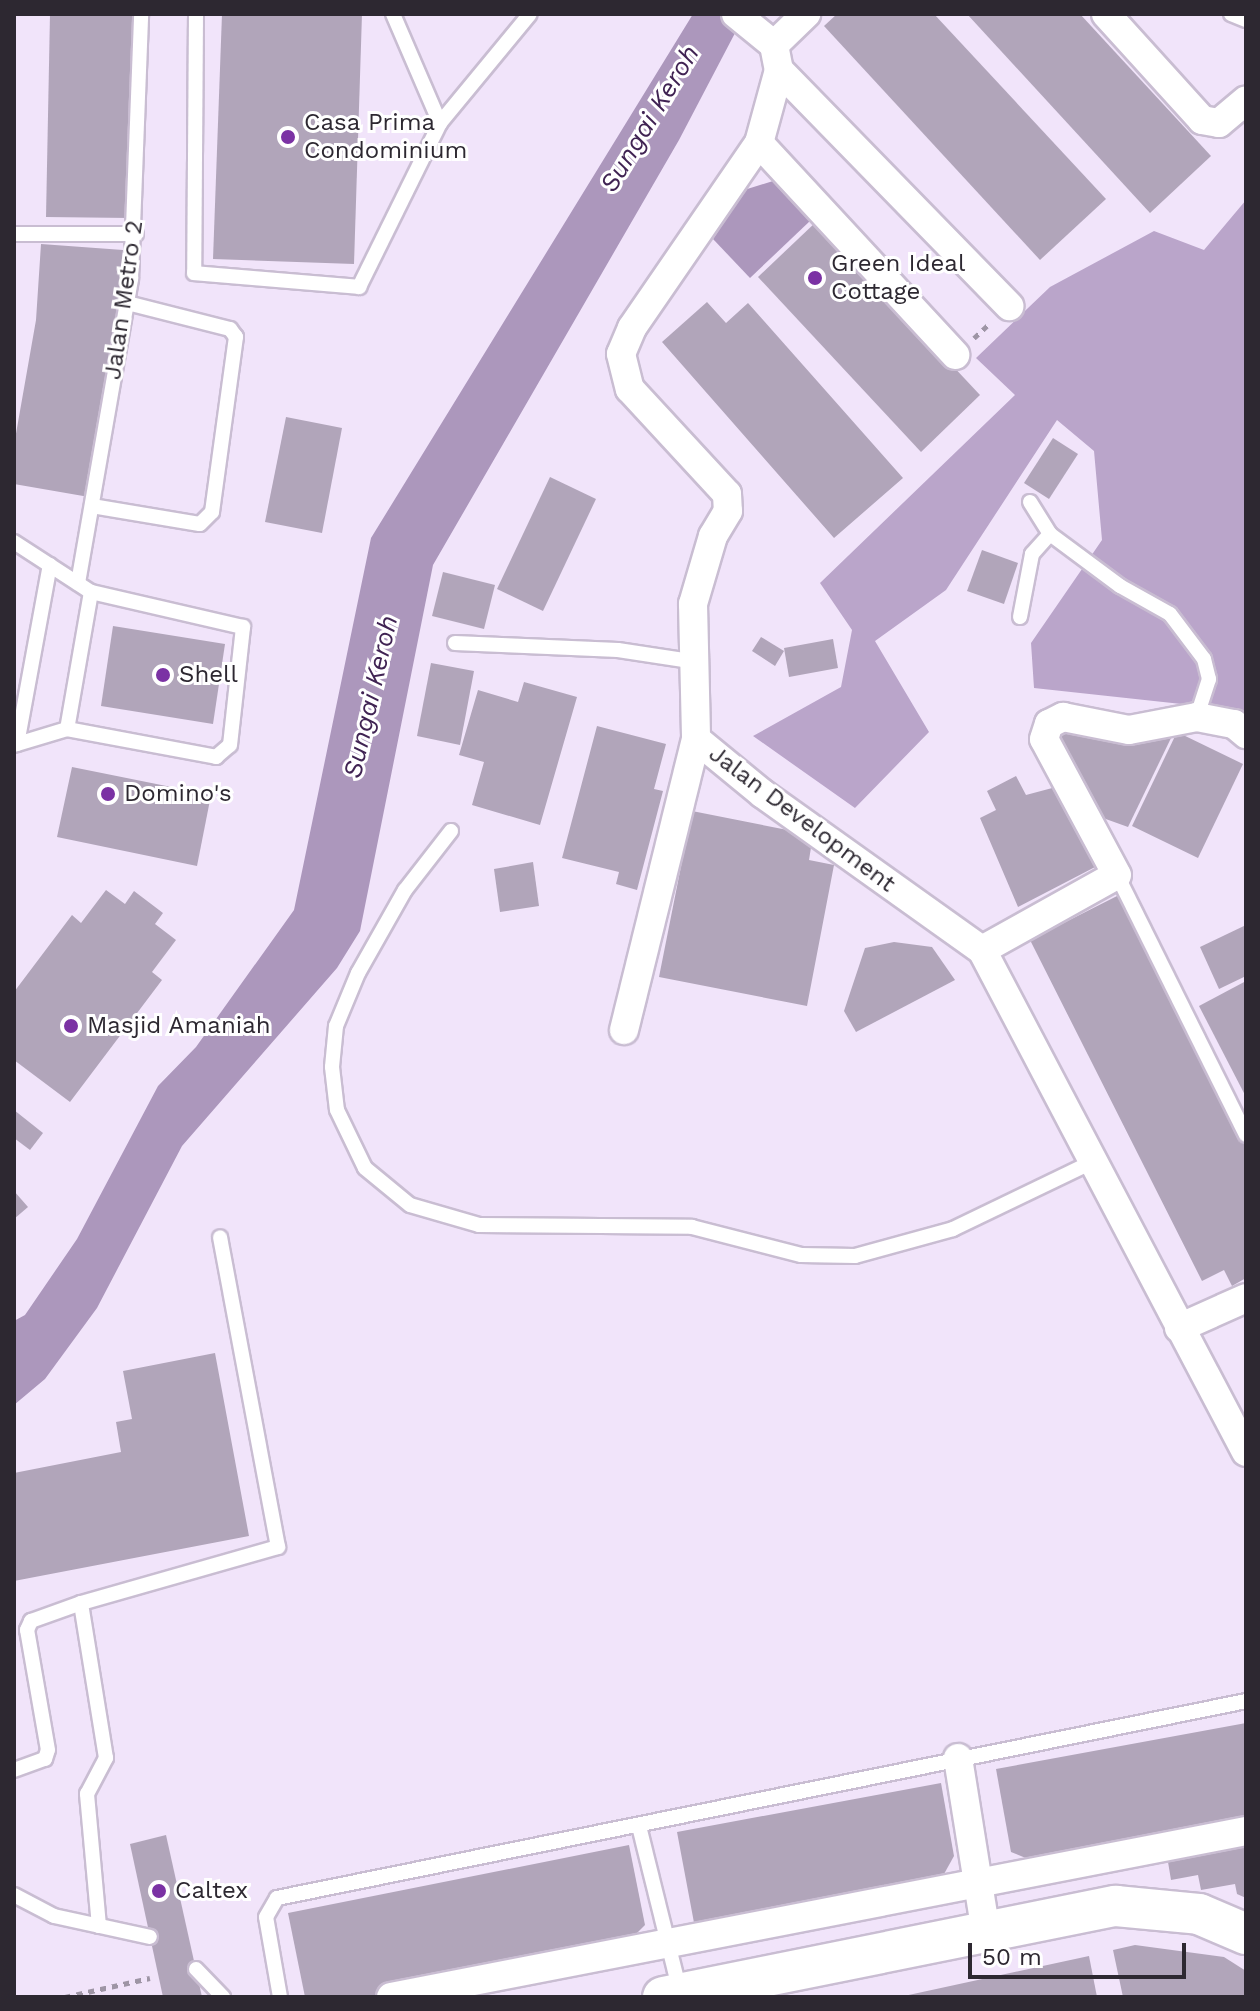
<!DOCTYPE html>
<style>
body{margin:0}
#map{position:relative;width:1260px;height:2011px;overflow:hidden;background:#f1e4fa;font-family:"Work Sans",sans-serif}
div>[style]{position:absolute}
.forest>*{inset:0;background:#baa5ca}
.water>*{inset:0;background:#ac97bc}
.building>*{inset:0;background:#b1a5ba}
.path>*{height:5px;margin-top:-2.5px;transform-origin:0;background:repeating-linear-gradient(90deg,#9e95a5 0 6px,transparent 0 12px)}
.roads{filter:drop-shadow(2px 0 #c9bdd2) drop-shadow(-2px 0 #c9bdd2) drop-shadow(0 2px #c9bdd2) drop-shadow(0 -2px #c9bdd2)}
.lane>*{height:14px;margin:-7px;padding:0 7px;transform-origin:7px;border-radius:7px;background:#fff}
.street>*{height:28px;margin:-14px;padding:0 14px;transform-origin:14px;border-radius:14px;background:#fff}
.secondary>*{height:40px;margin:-20px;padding:0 20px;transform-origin:20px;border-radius:20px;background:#fff}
.dots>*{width:22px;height:22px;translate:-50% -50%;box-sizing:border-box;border:4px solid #fff;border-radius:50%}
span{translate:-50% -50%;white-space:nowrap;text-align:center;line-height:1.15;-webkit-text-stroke:6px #fff;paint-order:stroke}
.poi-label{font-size:24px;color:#2d2831}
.left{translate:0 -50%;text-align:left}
.street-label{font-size:24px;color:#2d2831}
.water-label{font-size:26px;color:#402353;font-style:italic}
.frame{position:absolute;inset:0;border:16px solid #2d2831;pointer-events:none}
.scale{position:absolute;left:968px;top:1943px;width:218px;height:36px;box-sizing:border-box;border:4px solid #2d2831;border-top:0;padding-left:10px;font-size:24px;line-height:28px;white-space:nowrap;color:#2d2831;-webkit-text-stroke:6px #fff;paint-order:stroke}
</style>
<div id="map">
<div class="forest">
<i style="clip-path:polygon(1246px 200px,1246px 711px,1034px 688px,1031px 643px,1102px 540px,1094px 451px,1057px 420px,946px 590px,875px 641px,929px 732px,855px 808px,753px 736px,841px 687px,852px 630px,820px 583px,1015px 395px,976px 358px,1050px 287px,1154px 231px,1204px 250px)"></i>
</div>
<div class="water">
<i style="clip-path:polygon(693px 14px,745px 14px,679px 140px,433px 565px,360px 931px,337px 968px,182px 1146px,97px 1308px,45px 1379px,14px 1405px,14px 1321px,25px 1315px,77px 1239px,158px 1086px,196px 1047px,294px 910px,371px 538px)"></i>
<i style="clip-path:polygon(773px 181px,811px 220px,750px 278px,713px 239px,744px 190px)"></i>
</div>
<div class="building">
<i style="clip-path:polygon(50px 14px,133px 14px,130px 218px,46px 217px)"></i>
<i style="clip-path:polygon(222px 14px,362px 14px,354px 264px,213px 259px)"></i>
<i style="clip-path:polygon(837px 14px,934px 14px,1106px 199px,1040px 260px,824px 26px)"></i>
<i style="clip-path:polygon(967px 14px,1080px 14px,1211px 156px,1150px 213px)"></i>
<i style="clip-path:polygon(817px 221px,980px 395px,921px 452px,758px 277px)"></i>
<i style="clip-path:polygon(41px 244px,123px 250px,114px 357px,89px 497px,14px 484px,14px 445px,36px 320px)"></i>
<i style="clip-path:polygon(707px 302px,726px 323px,748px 303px,903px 478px,834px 538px,662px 342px)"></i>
<i style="clip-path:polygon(286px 417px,342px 428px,322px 533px,265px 522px)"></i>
<i style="clip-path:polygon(1053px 438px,1078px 454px,1049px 499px,1024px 483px)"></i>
<i style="clip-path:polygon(550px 477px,596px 499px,543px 611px,497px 589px)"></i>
<i style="clip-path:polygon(982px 550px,1018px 563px,1004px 604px,967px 591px)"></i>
<i style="clip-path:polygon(443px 572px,495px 585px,484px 629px,432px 616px)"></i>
<i style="clip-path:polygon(113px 626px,225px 644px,213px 724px,101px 706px)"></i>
<i style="clip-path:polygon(761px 637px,784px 651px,775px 666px,752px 651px)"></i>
<i style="clip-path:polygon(833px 639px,838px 668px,789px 677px,784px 648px)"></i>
<i style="clip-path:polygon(431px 663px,474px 671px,460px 745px,417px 736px)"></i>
<i style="clip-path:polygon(524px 682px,577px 697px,540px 825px,472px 805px,484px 762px,459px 755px,478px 690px,518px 702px)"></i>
<i style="clip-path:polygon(1068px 724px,1153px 729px,1172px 736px,1128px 827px,1103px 818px,1059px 737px)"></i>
<i style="clip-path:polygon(597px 726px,666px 744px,654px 789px,663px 791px,637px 890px,616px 884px,619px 872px,562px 858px)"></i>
<i style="clip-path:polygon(1177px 732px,1243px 764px,1198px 858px,1132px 826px)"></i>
<i style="clip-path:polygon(72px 767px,211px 795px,197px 866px,57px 837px)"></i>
<i style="clip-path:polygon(1016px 776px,1026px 795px,1056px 787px,1097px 866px,1018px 907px,980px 818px,996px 810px,987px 791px)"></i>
<i style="clip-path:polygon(692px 811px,813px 835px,809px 860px,834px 865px,807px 1006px,659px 977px)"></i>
<i style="clip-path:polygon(533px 862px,539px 906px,500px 912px,494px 869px)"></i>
<i style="clip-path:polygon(106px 890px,125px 904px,134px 891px,163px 913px,155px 924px,176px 940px,152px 972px,162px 980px,70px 1102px,14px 1060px,14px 992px,72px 915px,81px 923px)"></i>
<i style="clip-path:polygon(1121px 894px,1246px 1140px,1246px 1278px,1232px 1286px,1224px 1270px,1202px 1281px,1030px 940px)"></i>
<i style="clip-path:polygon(1246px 925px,1246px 976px,1219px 989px,1200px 947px)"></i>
<i style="clip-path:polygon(894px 942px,932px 947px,955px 980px,856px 1032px,844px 1011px,865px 948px)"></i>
<i style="clip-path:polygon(1246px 981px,1246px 1097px,1199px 1006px)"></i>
<i style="clip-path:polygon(14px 1110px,43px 1133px,30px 1150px,14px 1138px)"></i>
<i style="clip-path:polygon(14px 1191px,28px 1207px,14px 1219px)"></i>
<i style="clip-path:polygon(215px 1353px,249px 1536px,14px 1581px,14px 1473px,121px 1452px,116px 1422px,132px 1419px,123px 1371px)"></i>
<i style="clip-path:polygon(1246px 1723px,1246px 1821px,1033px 1861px,1011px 1852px,996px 1769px)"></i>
<i style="clip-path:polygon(941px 1783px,954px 1856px,939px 1883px,695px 1928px,677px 1832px)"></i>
<i style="clip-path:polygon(166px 1835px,202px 1997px,163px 1997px,130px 1844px)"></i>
<i style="clip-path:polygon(1246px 1842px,1246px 1898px,1237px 1894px,1235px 1884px,1201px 1890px,1198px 1875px,1171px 1880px,1167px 1856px)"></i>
<i style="clip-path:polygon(629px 1845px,645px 1925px,624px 1946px,366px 1997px,305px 1997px,288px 1913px)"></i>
<i style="clip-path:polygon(1135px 1945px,1224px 1957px,1246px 1971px,1246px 1997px,1123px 1997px,1113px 1950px)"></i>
<i style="clip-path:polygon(1089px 1956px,1097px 1997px,904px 1997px,904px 1996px)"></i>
</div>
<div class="path">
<i style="left:974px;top:338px;width:22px;rotate:-43deg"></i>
<i style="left:65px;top:1997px;width:87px;rotate:-12.6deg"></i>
</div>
<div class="roads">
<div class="lane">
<i style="left:196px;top:14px;width:259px;rotate:90.4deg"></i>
<i style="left:194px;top:273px;width:166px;rotate:4.8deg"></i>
<i style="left:359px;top:287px;width:183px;rotate:-63.7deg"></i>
<i style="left:440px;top:123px;width:141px;rotate:-50.5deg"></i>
<i style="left:393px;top:14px;width:119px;rotate:66.7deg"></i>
<i style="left:1231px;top:14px;width:16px;rotate:22deg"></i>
<i style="left:14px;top:234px;width:122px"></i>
<i style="left:1030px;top:502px;width:38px;rotate:58deg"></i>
<i style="left:1050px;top:534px;width:87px;rotate:36.6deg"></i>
<i style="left:1120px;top:586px;width:57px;rotate:29.2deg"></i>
<i style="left:1170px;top:614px;width:56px;rotate:52.9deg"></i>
<i style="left:1204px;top:659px;width:21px;rotate:76deg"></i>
<i style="left:1209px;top:679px;width:40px;rotate:108deg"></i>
<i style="left:92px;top:506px;width:109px;rotate:9.5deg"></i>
<i style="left:200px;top:524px;width:17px;rotate:-45deg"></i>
<i style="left:212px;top:512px;width:177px;rotate:-82.2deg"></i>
<i style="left:236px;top:337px;width:10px;rotate:-127deg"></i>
<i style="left:230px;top:329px;width:106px;rotate:-165.8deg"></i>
<i style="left:14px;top:542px;width:92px;rotate:33deg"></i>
<i style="left:91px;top:592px;width:139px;rotate:99.9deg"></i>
<i style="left:67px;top:729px;width:55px;rotate:163.2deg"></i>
<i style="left:78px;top:583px;width:309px;rotate:-80.1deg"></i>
<i style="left:131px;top:279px;width:265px;rotate:-87.8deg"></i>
<i style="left:1020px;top:617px;width:64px;rotate:-79.2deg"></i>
<i style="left:1032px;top:554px;width:27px;rotate:-48deg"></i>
<i style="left:455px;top:643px;width:163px;rotate:2.5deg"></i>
<i style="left:618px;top:650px;width:73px;rotate:8.7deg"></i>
<i style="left:67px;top:729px;width:152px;rotate:10.6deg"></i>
<i style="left:216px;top:757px;width:18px;rotate:-41deg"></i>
<i style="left:230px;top:745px;width:119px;rotate:-83.7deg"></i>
<i style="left:243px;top:627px;width:156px;rotate:-167deg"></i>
<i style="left:17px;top:744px;width:182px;rotate:-79.6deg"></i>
<i style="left:451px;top:831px;width:75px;rotate:127.9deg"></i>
<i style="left:405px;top:890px;width:95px;rotate:119.5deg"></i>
<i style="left:358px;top:973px;width:57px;rotate:112.5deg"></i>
<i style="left:336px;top:1026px;width:41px;rotate:95.6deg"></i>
<i style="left:332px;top:1067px;width:43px;rotate:83.4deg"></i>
<i style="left:337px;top:1110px;width:64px;rotate:64.2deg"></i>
<i style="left:365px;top:1168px;width:58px;rotate:39.4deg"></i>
<i style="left:410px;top:1205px;width:72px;rotate:16.2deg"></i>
<i style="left:479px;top:1225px;width:213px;rotate:0.5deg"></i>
<i style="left:692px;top:1227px;width:113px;rotate:14.4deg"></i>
<i style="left:801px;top:1255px;width:54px;rotate:1.1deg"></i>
<i style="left:855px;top:1256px;width:102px;rotate:-15.4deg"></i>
<i style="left:953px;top:1229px;width:154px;rotate:-25.7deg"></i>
<i style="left:1117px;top:875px;width:290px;rotate:63.6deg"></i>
<i style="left:14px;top:1770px;width:33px;rotate:-20deg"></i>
<i style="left:45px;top:1759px;width:9px;rotate:-72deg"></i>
<i style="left:48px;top:1750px;width:122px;rotate:-99.9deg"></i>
<i style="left:27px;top:1630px;width:10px;rotate:-66deg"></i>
<i style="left:31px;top:1621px;width:53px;rotate:-19.8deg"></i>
<i style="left:639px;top:1826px;width:171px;rotate:76.1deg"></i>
<i style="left:14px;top:1895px;width:45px;rotate:27.7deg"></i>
<i style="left:54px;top:1916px;width:98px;rotate:12.3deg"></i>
<i style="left:99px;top:1926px;width:133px;rotate:-95.2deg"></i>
<i style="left:87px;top:1794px;width:41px;rotate:-62.2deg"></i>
<i style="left:106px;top:1758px;width:157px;rotate:-99.2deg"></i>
<i style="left:81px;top:1603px;width:205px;rotate:-15.9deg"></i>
<i style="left:278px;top:1547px;width:315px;rotate:-100.6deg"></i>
<i style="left:196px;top:1969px;width:39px;rotate:46deg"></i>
<i style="left:280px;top:1997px;width:81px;rotate:-99.9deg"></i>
<i style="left:266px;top:1917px;width:22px;rotate:-60deg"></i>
<i style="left:277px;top:1898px;width:989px;rotate:-11.49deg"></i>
</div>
<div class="street">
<i style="left:736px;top:14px;width:49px;rotate:39.2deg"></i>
<i style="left:774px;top:45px;width:25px;rotate:79deg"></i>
<i style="left:779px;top:70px;width:76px;rotate:105.3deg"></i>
<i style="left:759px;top:143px;width:224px;rotate:124.5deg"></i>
<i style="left:632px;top:328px;width:28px;rotate:113deg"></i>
<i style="left:621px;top:354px;width:36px;rotate:76deg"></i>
<i style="left:630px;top:389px;width:143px;rotate:47.3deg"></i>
<i style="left:727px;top:494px;width:17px;rotate:87deg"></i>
<i style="left:728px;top:511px;width:29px;rotate:121deg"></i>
<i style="left:713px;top:536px;width:71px;rotate:106.4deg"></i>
<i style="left:693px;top:604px;width:135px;rotate:88.7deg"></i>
<i style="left:696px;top:739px;width:87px;rotate:39.4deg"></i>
<i style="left:763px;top:794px;width:269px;rotate:35.5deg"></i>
<i style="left:982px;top:950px;width:567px;rotate:62.26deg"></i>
<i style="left:1106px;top:14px;width:143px;rotate:47.8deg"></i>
<i style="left:1202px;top:120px;width:17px;rotate:10deg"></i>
<i style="left:1219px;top:123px;width:35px;rotate:-40deg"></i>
<i style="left:774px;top:45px;width:45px;rotate:-44.1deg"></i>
<i style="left:779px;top:70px;width:330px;rotate:45.7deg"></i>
<i style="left:759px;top:143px;width:289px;rotate:47.2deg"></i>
<i style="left:982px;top:950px;width:154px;rotate:-29.1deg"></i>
<i style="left:1117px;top:875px;width:154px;rotate:-118.2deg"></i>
<i style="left:1044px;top:739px;width:16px;rotate:-72deg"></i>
<i style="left:1049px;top:724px;width:16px;rotate:-27deg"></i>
<i style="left:1063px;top:717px;width:67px;rotate:11.1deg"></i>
<i style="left:1129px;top:730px;width:69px;rotate:-10.8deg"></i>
<i style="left:1197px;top:717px;width:38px;rotate:11deg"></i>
<i style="left:1234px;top:724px;width:16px;rotate:40deg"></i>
<i style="left:624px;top:1030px;width:300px;rotate:-76.1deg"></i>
<i style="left:1179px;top:1328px;width:73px;rotate:-24.1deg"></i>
<i style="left:958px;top:1758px;width:177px;rotate:80.9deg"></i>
<i style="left:391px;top:1997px;width:871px;rotate:-10.99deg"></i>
</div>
<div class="secondary">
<i style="left:663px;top:1997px;width:462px;rotate:-11.4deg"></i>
<i style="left:1116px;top:1906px;width:83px;rotate:5.5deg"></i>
<i style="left:1199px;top:1914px;width:51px;rotate:23.1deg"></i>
</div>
</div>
<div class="dots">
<i style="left:288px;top:137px;background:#7b32a4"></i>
<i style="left:815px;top:278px;background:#7b32a4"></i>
<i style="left:163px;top:675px;background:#7b32a4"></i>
<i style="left:108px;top:794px;background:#7b32a4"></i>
<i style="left:71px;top:1026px;background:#7b32a4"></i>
<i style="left:159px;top:1891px;background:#7b32a4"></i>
</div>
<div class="poi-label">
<span class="left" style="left:304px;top:137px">Casa Prima<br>Condominium</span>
<span class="left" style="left:831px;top:278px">Green Ideal<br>Cottage</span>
<span class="left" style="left:179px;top:675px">Shell</span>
<span class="left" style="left:124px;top:794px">Domino's</span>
<span class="left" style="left:87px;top:1026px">Masjid Amaniah</span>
<span class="left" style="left:175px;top:1891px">Caltex</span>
</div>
<div class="street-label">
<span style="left:124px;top:300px;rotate:-82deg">Jalan Metro 2</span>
<span style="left:802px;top:819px;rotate:37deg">Jalan Development</span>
</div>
<div class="water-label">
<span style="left:650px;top:119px;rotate:-59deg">Sungai Keroh</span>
<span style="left:371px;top:697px;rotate:-77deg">Sungai Keroh</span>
</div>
<div class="frame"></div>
<div class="scale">50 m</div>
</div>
